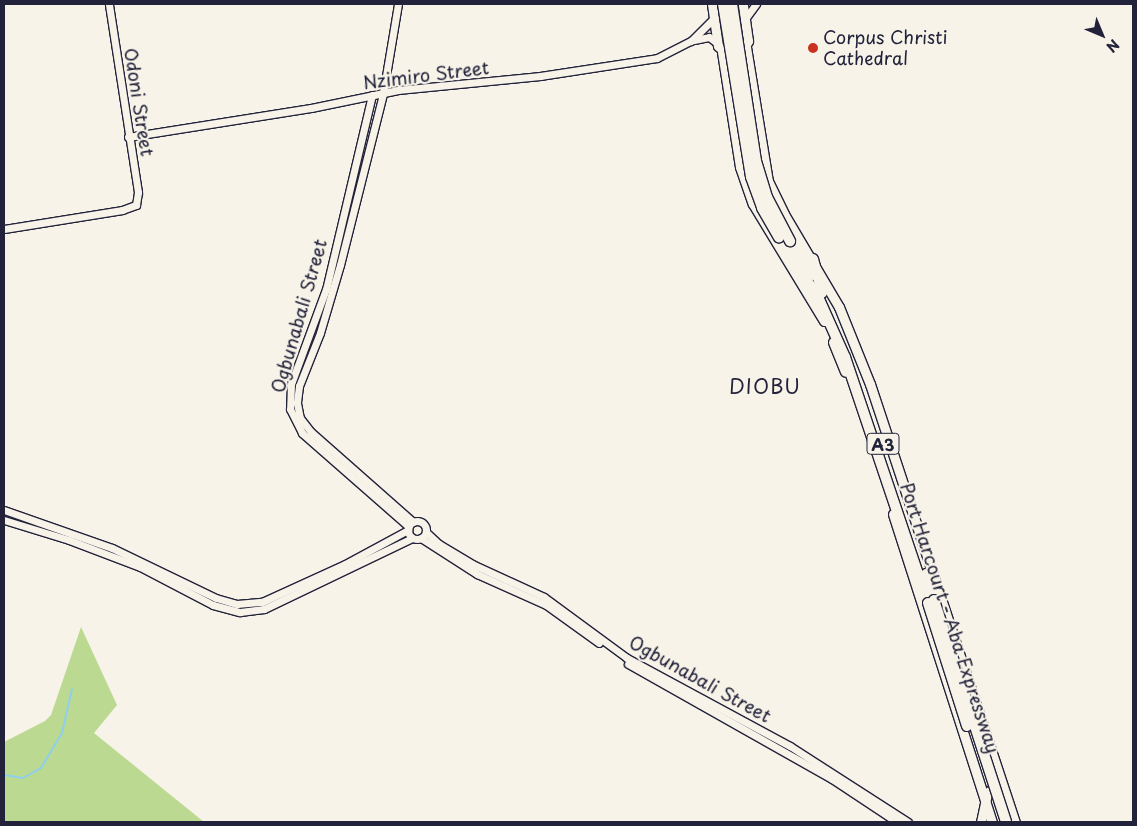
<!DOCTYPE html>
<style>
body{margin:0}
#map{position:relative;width:1137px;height:826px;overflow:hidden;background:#f7f3e8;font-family:"Playpen Sans",sans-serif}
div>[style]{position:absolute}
.green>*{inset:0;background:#bcd991}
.stream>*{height:2px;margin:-1px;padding:0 1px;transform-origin:1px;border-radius:1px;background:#8ecfef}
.roads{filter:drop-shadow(1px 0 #22223b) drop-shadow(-1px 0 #22223b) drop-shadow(0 1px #22223b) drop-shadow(0 -1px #22223b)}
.minor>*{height:7px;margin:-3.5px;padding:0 3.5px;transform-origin:3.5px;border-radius:3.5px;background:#f7f3e8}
.minor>.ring{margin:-3.5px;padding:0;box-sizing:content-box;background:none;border:7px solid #f7f3e8;border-radius:50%}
.major>*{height:9px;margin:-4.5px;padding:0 4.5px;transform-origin:4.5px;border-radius:4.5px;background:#f7f3e8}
.highway>*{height:10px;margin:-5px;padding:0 5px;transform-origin:5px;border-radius:5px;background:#f7f3e8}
.bridges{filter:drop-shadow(1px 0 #22223b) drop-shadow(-1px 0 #22223b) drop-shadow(0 1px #22223b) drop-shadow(0 -1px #22223b)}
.highway-bridge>*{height:10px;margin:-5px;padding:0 5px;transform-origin:5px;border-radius:5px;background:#f7f3e8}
.dots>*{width:14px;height:14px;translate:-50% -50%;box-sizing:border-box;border:2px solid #f7f3e8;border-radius:50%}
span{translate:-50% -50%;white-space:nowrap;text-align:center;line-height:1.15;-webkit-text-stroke:4.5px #f7f3e8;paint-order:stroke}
.shield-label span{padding:1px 4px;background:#f7f3e8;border:1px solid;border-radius:4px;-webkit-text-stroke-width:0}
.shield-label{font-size:16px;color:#22223b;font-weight:700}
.poi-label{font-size:18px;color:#22223b}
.left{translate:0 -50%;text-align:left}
.street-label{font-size:18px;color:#22223b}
.quarter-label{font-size:20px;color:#22223b;letter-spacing:1px}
.frame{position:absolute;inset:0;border:5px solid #22223b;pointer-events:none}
.north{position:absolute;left:1077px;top:10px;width:50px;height:50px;-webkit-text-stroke:4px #f7f3e8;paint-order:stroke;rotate:135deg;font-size:14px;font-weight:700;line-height:20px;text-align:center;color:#22223b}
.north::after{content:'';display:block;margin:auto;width:18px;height:22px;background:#22223b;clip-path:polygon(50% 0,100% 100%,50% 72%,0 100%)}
</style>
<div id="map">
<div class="green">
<i style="clip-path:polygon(81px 627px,117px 705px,94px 733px,204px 822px,4px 822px,4px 742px,45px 721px,51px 715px)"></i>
</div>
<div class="stream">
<i style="left:4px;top:775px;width:19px;rotate:9deg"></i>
<i style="left:23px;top:778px;width:21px;rotate:-29deg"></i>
<i style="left:41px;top:768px;width:41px;rotate:-59deg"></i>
<i style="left:62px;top:733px;width:45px;rotate:-77.2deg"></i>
</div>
<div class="roads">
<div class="minor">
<i style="left:398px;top:4px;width:91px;rotate:99.5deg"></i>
<i style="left:383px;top:94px;width:176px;rotate:104.1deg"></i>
<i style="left:340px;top:265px;width:71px;rotate:106.4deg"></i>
<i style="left:320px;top:333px;width:57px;rotate:111.6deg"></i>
<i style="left:299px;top:386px;width:17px;rotate:97deg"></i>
<i style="left:297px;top:403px;width:15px;rotate:79deg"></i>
<i style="left:300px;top:418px;width:18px;rotate:52deg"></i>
<i style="left:311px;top:432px;width:136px;rotate:41.4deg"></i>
<i style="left:745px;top:19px;width:19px;rotate:-54deg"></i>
<i style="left:694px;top:40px;width:15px;rotate:-11deg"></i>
<i style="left:709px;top:37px;width:10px;rotate:37deg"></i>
<i style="left:372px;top:95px;width:199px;rotate:103.3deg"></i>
<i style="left:326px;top:289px;width:101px;rotate:110.2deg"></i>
<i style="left:291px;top:384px;width:25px;rotate:92deg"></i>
<i style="left:290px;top:409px;width:27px;rotate:63deg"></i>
<i style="left:302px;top:433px;width:142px;rotate:41.3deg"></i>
<i style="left:128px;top:137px;width:185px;rotate:-9deg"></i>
<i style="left:311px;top:108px;width:89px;rotate:-11.7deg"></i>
<i style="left:398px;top:90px;width:143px;rotate:-5.6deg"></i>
<i style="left:540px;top:76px;width:118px;rotate:-8.7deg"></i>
<i style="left:657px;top:58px;width:38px;rotate:-27deg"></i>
<i style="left:691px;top:41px;width:33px;rotate:-45deg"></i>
<i style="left:4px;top:229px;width:120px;rotate:-9.1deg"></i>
<i style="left:122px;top:210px;width:15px;rotate:-20deg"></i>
<i style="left:136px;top:205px;width:13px;rotate:-81deg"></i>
<i style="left:138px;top:192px;width:190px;rotate:-98.8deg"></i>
<i style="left:4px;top:510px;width:114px;rotate:19.4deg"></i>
<i style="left:112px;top:548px;width:115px;rotate:25.7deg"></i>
<i style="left:216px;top:598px;width:22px;rotate:16deg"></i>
<i style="left:237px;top:604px;width:25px;rotate:-5deg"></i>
<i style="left:262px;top:602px;width:91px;rotate:-24.6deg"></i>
<i style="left:345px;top:564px;width:72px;rotate:-28.4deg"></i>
<i style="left:4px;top:520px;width:68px;rotate:17.1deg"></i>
<i style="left:69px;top:540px;width:76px;rotate:20.8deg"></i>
<i style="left:140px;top:567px;width:82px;rotate:27.5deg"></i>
<i style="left:213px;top:605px;width:28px;rotate:15deg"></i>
<i style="left:240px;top:612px;width:24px;rotate:-7deg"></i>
<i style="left:264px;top:609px;width:164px;rotate:-25.6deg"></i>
<i class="ring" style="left:408px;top:521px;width:11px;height:11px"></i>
<i style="left:426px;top:532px;width:18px;rotate:43deg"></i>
<i style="left:439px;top:544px;width:39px;rotate:31deg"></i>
<i style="left:472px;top:564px;width:79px;rotate:24.6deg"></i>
<i style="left:544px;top:597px;width:103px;rotate:36.3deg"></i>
<i style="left:627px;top:658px;width:185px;rotate:28.4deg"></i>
<i style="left:790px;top:746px;width:140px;rotate:32.8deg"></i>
<i style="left:421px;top:538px;width:67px;rotate:32.7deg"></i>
<i style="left:477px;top:574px;width:76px;rotate:24.2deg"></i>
<i style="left:546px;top:605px;width:65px;rotate:35.6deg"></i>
<i style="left:628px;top:664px;width:234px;rotate:29.4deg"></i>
<i style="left:832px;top:779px;width:78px;rotate:33.5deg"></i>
</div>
<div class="major">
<i style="left:712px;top:4px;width:42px;rotate:81.9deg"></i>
<i style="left:718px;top:46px;width:13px;rotate:42deg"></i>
<i style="left:746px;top:47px;width:136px;rotate:80.7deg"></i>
<i style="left:768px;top:181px;width:37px;rotate:64deg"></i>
<i style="left:784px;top:214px;width:108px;rotate:59.4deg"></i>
<i style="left:839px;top:307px;width:83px;rotate:68.1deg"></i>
<i style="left:870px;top:384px;width:461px;rotate:71.7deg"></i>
<i style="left:742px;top:51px;width:12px;rotate:-59deg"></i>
<i style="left:748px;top:41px;width:37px;rotate:-98deg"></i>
<i style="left:722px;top:52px;width:116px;rotate:81.1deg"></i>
<i style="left:740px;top:167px;width:39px;rotate:71deg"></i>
<i style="left:753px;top:204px;width:137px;rotate:58.7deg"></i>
<i style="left:833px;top:342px;width:32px;rotate:68deg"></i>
<i style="left:893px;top:514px;width:324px;rotate:72.2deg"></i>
<i style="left:981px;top:822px;width:30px;rotate:-78deg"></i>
<i style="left:987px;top:793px;width:6px;rotate:-39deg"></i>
<i style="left:992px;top:789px;width:10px;rotate:6deg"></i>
</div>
<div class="highway">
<i style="left:779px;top:238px;width:73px;rotate:56.7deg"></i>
<i style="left:819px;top:299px;width:64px;rotate:65.9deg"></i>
<i style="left:845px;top:357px;width:260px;rotate:71.4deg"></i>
<i style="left:790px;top:241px;width:41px;rotate:55.9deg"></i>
<i style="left:813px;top:259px;width:35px;rotate:75deg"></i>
<i style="left:926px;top:574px;width:27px;rotate:73deg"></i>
</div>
</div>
<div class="bridges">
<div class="highway-bridge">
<i style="left:723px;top:4px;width:175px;rotate:80.8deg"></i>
<i style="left:751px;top:177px;width:33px;rotate:70deg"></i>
<i style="left:762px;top:208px;width:34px;rotate:60deg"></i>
<i style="left:732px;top:4px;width:159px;rotate:81.3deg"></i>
<i style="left:756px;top:161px;width:38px;rotate:73deg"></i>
<i style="left:767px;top:197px;width:50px;rotate:62.4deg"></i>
<i style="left:934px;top:600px;width:233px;rotate:72deg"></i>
<i style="left:928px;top:603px;width:129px;rotate:72.4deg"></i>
</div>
</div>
<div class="dots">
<i style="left:813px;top:48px;background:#c8321e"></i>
</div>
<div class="shield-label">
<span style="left:883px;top:444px">A3</span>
</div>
<div class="poi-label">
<span class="left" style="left:823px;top:48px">Corpus Christi<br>Cathedral</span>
</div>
<div class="street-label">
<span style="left:426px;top:75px;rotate:-7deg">Nzimiro Street</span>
<span style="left:139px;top:102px;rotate:81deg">Odoni Street</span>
<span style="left:299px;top:316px;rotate:-74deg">Ogbunabali Street</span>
<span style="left:950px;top:618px;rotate:72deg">Port Harcourt - Aba Expressway</span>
<span style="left:700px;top:679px;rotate:29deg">Ogbunabali Street</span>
</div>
<div class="quarter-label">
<span style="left:765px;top:386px">DIOBU</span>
</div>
<div class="frame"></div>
<div class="north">N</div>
</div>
